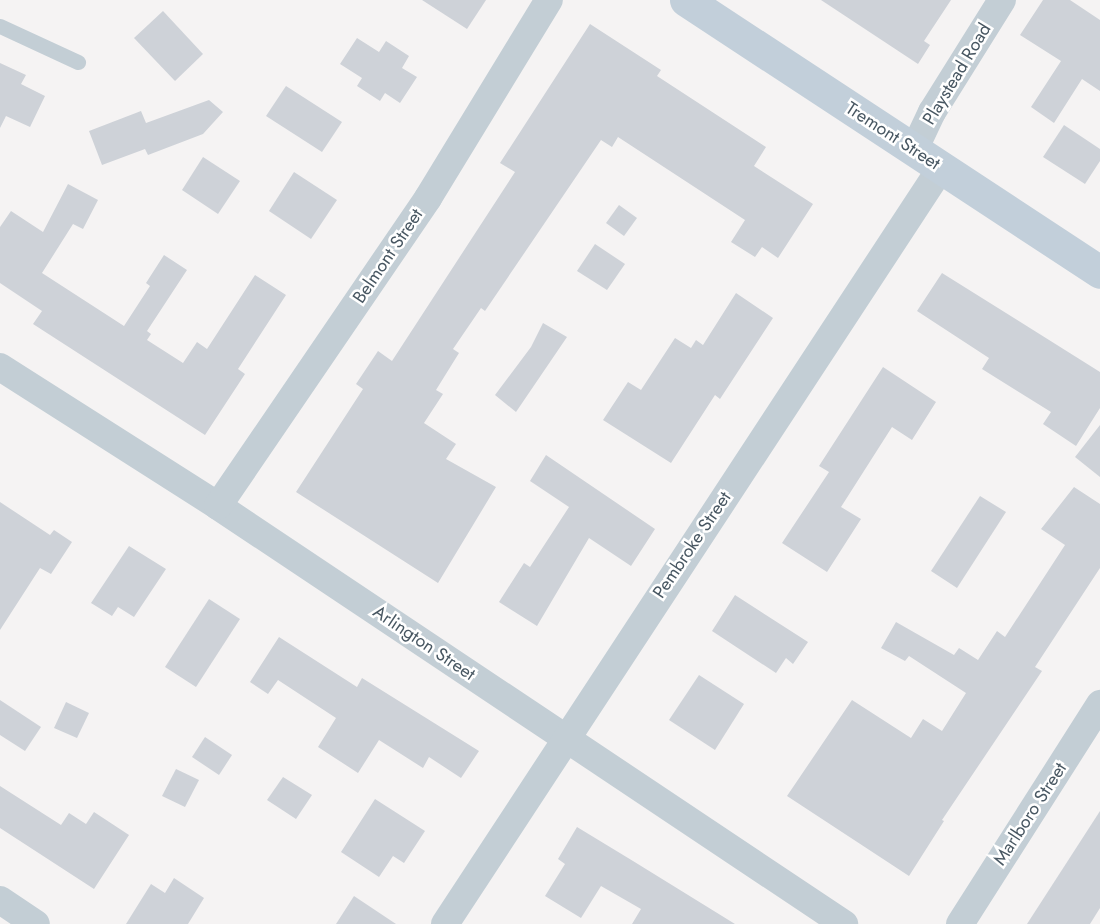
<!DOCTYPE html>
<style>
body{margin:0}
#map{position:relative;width:1100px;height:924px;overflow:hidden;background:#f5f3f3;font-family:Jost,sans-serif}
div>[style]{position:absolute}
.building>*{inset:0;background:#ced2d8}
.service>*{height:15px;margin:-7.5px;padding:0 7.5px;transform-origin:7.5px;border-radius:7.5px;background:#c3ced5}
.minor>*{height:28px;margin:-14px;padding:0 14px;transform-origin:14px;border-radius:14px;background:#c3ced5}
.secondary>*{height:33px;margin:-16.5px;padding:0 16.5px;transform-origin:16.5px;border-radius:16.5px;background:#c2cfda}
span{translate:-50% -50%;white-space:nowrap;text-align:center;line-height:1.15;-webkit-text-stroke:5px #fff;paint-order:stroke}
.street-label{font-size:18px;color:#485762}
</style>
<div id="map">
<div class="building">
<i style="clip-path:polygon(422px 0,486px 0,467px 29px)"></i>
<i style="clip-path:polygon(821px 0,951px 0,924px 41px,930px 45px,918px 64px)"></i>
<i style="clip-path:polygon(1043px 0,1070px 0,1100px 20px,1100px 91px,1082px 79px,1054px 123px,1031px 107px,1061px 61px,1020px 35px)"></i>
<i style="clip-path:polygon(163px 11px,203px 54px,175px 81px,134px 38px)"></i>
<i style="clip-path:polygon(590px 24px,661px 70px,657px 76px,766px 147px,754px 166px,813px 204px,778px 258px,762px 247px,755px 257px,731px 242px,745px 220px,618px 137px,612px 147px,601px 140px,485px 311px,481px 308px,453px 349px,459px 353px,436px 390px,443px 394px,424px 423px,456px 444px,446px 459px,496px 487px,438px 583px,296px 492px,363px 389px,356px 384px,378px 351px,392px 361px,515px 172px,500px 163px)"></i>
<i style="clip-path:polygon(357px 38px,379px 52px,386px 41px,409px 56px,402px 68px,417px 77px,400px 103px,385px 93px,380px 101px,357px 86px,362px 78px,340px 64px)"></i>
<i style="clip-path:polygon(0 63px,26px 75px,21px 84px,45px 96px,30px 127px,6px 116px,0 128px)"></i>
<i style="clip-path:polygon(286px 86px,342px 122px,322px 152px,266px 116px)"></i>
<i style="clip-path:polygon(209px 100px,223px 112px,203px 134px,148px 155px,145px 149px,102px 165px,89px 131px,141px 111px,146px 123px)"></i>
<i style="clip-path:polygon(1064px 125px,1100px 149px,1100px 161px,1085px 184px,1043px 157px)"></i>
<i style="clip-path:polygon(203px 157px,240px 181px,218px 214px,182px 190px)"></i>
<i style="clip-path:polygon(294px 172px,337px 200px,311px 239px,269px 211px)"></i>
<i style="clip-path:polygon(68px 184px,98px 200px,83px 229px,73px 224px,42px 273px,124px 326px,150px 286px,146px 283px,164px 255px,187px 270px,147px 331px,151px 334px,147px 340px,183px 363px,197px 342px,207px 349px,255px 275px,286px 295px,238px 369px,245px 374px,205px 435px,33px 324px,42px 311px,0 283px,0 227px,11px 211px,43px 232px)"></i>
<i style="clip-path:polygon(619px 205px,637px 218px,624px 236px,606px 223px)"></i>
<i style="clip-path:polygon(595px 244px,625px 264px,607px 290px,577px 271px)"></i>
<i style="clip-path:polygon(942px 273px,1100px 372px,1100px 408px,1076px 446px,1043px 424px,1051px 412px,982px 369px,989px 358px,917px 311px)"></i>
<i style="clip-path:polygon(736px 293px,773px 318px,720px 399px,715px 395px,671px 463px,603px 420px,628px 382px,641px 390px,675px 338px,691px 348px,696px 340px,703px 345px)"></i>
<i style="clip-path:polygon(543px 323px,567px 337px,516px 412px,495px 395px,531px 347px)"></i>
<i style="clip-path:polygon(883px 367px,936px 402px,912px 440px,892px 427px,841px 507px,861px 519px,827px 572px,782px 543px,829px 472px,819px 466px)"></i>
<i style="clip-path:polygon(1100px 425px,1100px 477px,1075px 457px)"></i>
<i style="clip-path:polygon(546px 455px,655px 529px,631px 566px,589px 538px,537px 626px,499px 602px,524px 563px,530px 567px,569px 507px,530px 481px)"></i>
<i style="clip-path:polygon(1074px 487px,1100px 504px,1100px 568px,1035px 667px,1042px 671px,942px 820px,944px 821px,909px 876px,787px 796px,852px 700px,911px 738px,923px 719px,942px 731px,966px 693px,909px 656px,905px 661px,881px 648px,896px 622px,954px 655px,959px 648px,978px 660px,997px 631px,1005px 637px,1065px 545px,1041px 529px)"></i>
<i style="clip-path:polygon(980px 496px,1006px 512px,957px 588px,931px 571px)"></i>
<i style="clip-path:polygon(0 502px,50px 535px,54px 530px,72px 542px,51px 574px,40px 568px,0 630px)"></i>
<i style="clip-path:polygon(129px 546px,166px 569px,134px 617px,118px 607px,112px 616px,91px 603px)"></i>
<i style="clip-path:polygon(735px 595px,808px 642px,793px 664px,786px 658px,776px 673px,712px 631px)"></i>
<i style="clip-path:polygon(209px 599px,240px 619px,196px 687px,165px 667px)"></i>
<i style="clip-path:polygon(279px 637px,357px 687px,362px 678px,479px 751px,461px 778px,429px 757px,423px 768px,379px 740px,358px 773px,318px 747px,336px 718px,278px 680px,268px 694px,250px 682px)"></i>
<i style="clip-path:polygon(699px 675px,744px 704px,715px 750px,669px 720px)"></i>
<i style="clip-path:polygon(0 700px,41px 727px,25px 751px,0 735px)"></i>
<i style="clip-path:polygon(66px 702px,89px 713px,77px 738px,54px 728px)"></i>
<i style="clip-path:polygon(205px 737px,232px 755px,219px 775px,192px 757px)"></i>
<i style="clip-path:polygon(176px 769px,199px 780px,185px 807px,162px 796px)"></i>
<i style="clip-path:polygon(283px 777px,312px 795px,296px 819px,267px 800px)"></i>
<i style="clip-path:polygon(0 786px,61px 825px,69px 813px,86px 824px,94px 812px,129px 835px,94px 889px,0 828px)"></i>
<i style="clip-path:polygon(375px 799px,425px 831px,404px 863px,393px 856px,379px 877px,341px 852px)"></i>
<i style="clip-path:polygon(1100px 811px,1100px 908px,1090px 924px,1027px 924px)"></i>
<i style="clip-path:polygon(577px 827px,633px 861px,735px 924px,632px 924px,641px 909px,601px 886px,581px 918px,545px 896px,565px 864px,558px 859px)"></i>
<i style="clip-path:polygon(174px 878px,204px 898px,188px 924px,126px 924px,151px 884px,165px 893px)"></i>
<i style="clip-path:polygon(354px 896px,396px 924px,336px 924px)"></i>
</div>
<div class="service">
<i style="left:0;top:26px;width:86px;rotate:24.8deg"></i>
</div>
<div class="minor">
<i style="left:914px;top:150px;width:42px;rotate:-64.7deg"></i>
<i style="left:932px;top:112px;width:132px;rotate:-58deg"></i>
<i style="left:0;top:367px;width:259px;rotate:32.5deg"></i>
<i style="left:218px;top:506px;width:753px;rotate:33.73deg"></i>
<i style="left:218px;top:506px;width:373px;rotate:-55.7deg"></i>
<i style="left:428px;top:198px;width:232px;rotate:-58.6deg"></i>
<i style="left:0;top:900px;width:43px;rotate:33.7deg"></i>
<i style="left:445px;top:924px;width:904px;rotate:-56.73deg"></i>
<i style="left:960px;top:924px;width:261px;rotate:-57.5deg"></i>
</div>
<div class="secondary">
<i style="left:686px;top:0;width:495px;rotate:33.3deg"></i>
</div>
<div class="street-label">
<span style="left:957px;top:74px;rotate:-59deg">Playstead Road</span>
<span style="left:893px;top:136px;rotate:33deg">Tremont Street</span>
<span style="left:388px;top:256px;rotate:-56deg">Belmont Street</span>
<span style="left:692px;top:545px;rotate:-56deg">Pembroke Street</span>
<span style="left:424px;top:643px;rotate:34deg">Arlington Street</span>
<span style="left:1030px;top:814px;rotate:-57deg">Marlboro Street</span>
</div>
</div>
